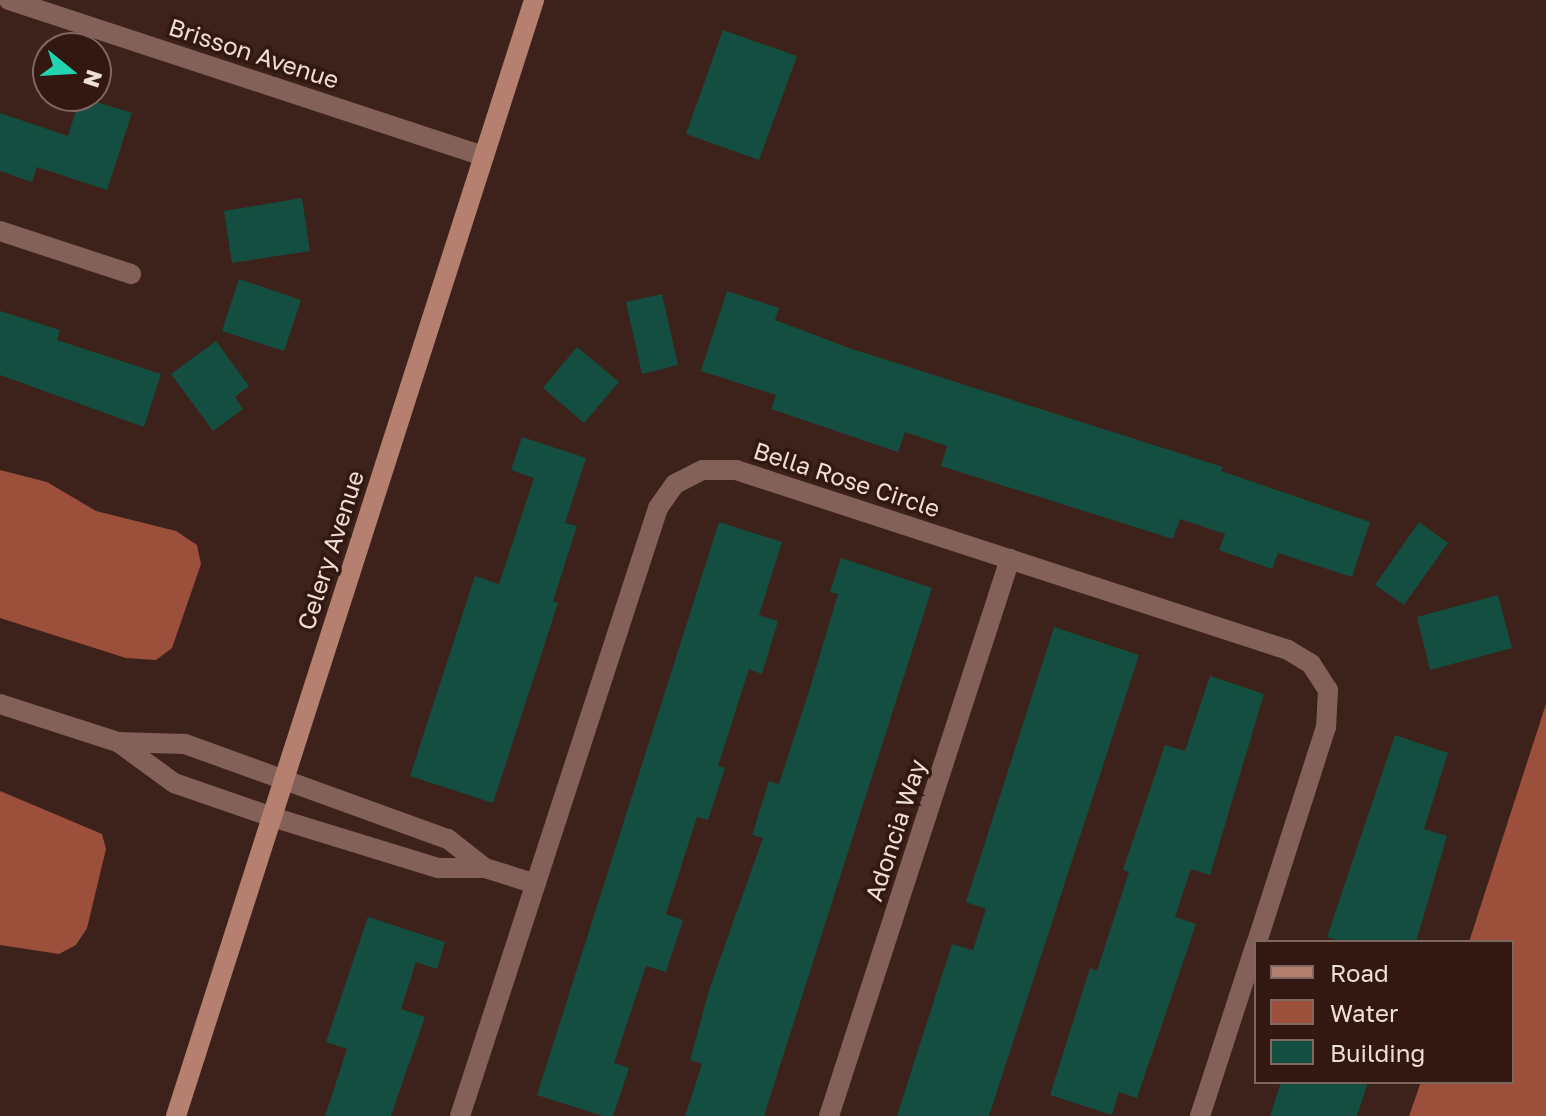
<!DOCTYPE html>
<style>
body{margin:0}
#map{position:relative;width:1546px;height:1116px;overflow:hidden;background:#3c221b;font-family:"Golos Text",sans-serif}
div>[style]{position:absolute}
.water>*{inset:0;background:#9c503c}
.building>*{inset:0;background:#134e40}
.minor>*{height:20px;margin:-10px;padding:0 10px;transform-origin:10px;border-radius:10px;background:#846158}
.tertiary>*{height:20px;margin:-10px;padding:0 10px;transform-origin:10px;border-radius:10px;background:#846158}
.secondary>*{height:20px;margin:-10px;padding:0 10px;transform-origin:10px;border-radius:10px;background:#b68071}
span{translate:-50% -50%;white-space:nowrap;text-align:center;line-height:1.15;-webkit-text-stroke:7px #321811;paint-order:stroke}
.street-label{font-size:24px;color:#efddd8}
.legend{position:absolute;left:1254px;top:940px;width:260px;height:144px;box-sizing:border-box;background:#321811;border:2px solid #7e6761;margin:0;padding:10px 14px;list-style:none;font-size:24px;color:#efddd8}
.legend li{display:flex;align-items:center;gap:16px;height:40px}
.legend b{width:40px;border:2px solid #7e6761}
.north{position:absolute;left:32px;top:32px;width:80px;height:80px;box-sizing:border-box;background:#321811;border:2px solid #7e6761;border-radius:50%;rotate:108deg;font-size:22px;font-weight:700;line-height:32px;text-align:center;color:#efddd8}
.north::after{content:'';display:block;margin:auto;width:28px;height:36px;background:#20d5b0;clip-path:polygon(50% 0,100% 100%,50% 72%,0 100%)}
</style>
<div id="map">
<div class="water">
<i style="clip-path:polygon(0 470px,47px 482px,96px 511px,176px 531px,197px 545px,201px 564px,172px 648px,156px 660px,126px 658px,0 618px)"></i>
<i style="clip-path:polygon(1546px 704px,1546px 1116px,1409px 1116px,1421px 1082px,1512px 1082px,1512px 942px,1469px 942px)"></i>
<i style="clip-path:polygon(0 791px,102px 834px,106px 849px,87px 928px,76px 945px,59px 954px,0 945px)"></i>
</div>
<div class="building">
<i style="clip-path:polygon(723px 30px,797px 56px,759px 160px,686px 134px)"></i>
<i style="clip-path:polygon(80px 97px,132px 113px,107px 190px,37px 167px,32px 182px,0 171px,0 113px,68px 136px)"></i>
<i style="clip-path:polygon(302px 198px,310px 251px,232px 263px,224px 211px)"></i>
<i style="clip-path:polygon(239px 279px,301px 300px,284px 351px,222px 331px)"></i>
<i style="clip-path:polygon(727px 291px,779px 308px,775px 320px,849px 348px,1223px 467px,1221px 471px,1370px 522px,1352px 577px,1278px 553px,1272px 569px,1219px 550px,1225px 534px,1180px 519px,1173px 539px,941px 466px,947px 446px,905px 432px,898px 452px,771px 409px,776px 395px,701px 371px)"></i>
<i style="clip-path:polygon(662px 294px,678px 365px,642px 374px,626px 302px)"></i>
<i style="clip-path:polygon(0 311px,60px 330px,57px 340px,161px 374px,144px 427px,0 375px)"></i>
<i style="clip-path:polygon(216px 341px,249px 386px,235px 397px,243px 409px,213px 431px,171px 374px)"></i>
<i style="clip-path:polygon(577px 347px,619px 382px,584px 423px,543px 388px)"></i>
<i style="clip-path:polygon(522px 437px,586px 458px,565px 523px,577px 526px,553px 601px,558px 603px,493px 803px,410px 776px,475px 576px,499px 584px,534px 478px,511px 470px)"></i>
<i style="clip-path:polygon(719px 522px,782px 542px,759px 615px,778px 621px,762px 674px,749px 669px,718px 766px,725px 768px,708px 820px,697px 817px,666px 914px,683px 920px,666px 972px,646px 966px,614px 1063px,629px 1068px,613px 1116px,603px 1116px,537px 1095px)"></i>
<i style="clip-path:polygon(1419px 522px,1448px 543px,1404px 605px,1375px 585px)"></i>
<i style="clip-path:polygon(841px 558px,932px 588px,764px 1116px,685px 1116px,702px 1064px,690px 1060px,710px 987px,763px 838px,752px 835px,769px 781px,779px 784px,810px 688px,838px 594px,830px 592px)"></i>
<i style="clip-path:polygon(1498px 595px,1512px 648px,1430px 670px,1417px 617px)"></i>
<i style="clip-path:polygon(1054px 627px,1139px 655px,989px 1116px,897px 1116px,952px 944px,973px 950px,986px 909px,966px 902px)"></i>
<i style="clip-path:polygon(1210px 676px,1264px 694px,1210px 875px,1191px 869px,1175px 917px,1196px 924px,1137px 1098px,1119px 1092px,1112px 1115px,1050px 1095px,1090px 968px,1097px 971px,1129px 872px,1123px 870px,1165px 745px,1185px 751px)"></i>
<i style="clip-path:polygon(1395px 735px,1448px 753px,1424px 829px,1447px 836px,1416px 942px,1344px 942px,1327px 937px)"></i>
<i style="clip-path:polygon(368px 917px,445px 942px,437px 969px,416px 962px,401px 1009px,425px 1017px,391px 1116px,325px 1116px,347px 1049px,326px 1042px)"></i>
<i style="clip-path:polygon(1281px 1082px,1368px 1082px,1357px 1116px,1270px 1116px)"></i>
</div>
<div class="minor">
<i style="left:0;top:231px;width:138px;rotate:18.2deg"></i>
<i style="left:0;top:704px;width:124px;rotate:17.9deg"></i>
<i style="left:118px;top:742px;width:67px;rotate:1.7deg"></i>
<i style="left:185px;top:744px;width:280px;rotate:19.9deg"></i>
<i style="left:448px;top:839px;width:47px;rotate:38.1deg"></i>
<i style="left:118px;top:742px;width:69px;rotate:36.2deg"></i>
<i style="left:174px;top:783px;width:104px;rotate:19.1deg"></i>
<i style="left:272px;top:817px;width:174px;rotate:17.1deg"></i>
<i style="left:438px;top:868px;width:47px"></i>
<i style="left:485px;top:868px;width:53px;rotate:17.4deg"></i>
<i style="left:460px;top:1116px;width:639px;rotate:-71.96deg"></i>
<i style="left:658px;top:508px;width:29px;rotate:-55deg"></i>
<i style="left:675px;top:484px;width:31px;rotate:-27deg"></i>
<i style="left:703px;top:470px;width:33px"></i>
<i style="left:736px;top:470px;width:581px;rotate:18.06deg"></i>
<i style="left:1288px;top:650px;width:27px;rotate:31deg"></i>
<i style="left:1311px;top:664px;width:31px;rotate:57deg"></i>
<i style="left:1328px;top:690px;width:37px;rotate:93deg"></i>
<i style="left:1326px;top:727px;width:226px;rotate:107.8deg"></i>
<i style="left:829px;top:1116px;width:586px;rotate:-72deg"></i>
<i style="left:1200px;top:1116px;width:181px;rotate:-72deg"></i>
</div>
<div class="tertiary">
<i style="left:9px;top:0;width:500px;rotate:18.2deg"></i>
</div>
<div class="secondary">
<i style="left:176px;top:1116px;width:1172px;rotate:-72.21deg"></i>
</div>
<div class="street-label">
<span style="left:254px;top:53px;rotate:18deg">Brisson Avenue</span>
<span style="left:847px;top:479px;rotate:18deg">Bella Rose Circle</span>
<span style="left:330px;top:550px;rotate:-72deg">Celery Avenue</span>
<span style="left:895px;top:830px;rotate:-72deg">Adoncia Way</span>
</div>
<ul class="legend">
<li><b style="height:10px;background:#b68071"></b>Road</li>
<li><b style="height:22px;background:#9c503c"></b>Water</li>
<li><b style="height:22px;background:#134e40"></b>Building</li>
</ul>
<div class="north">N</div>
</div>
